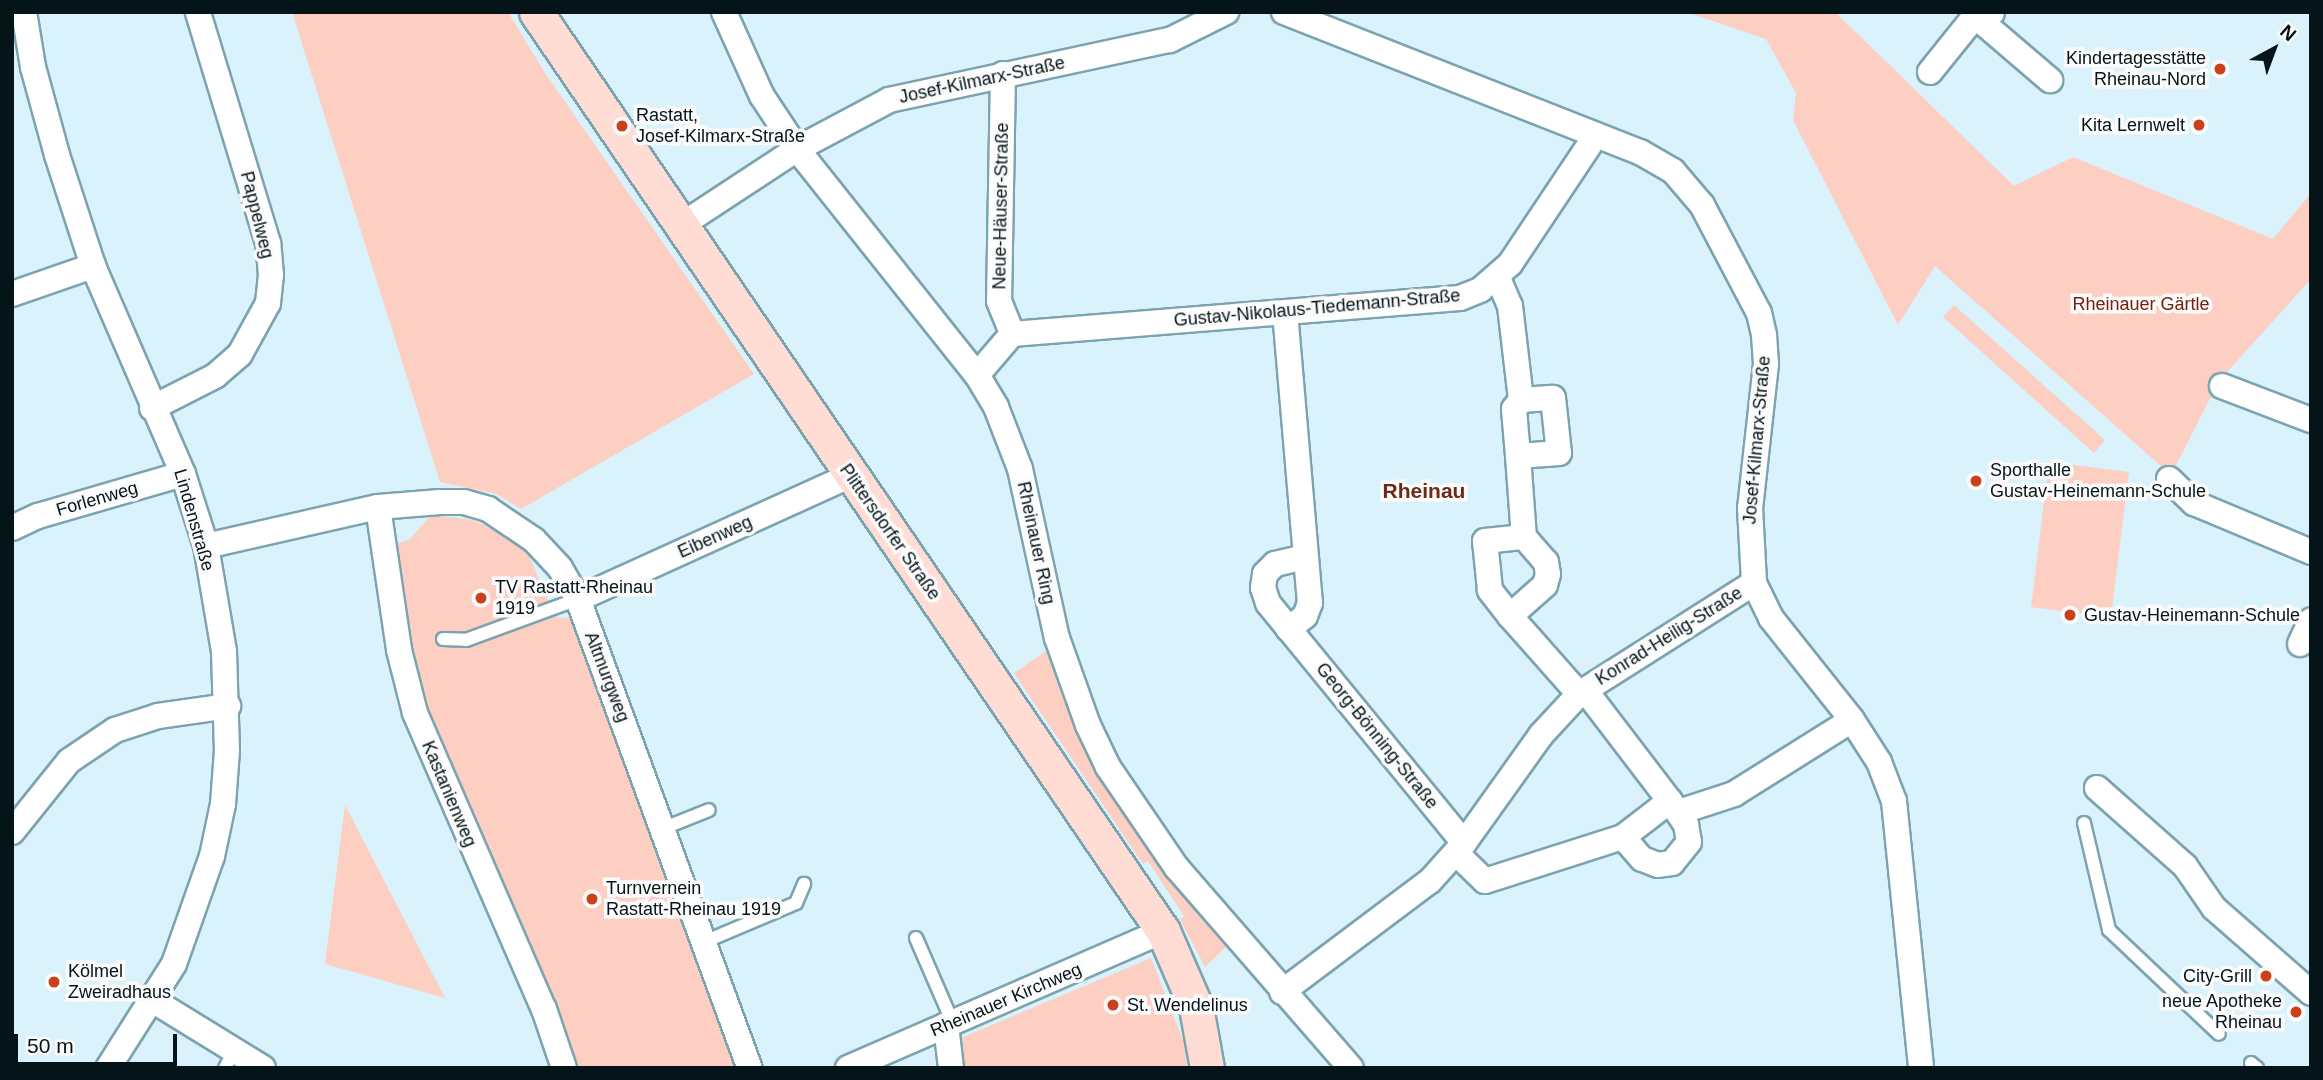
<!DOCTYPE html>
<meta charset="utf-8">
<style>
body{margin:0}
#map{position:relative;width:2323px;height:1080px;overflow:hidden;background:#daf2fb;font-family:Arial,sans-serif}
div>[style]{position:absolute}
.green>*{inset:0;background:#fdcec2}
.roads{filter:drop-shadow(2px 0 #7ca3b0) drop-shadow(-2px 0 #7ca3b0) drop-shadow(0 2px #7ca3b0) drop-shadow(0 -2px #7ca3b0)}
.lane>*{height:12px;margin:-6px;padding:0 6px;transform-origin:6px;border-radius:6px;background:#fff}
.street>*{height:24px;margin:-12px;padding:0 12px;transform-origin:12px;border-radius:12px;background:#fff}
.secondary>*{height:33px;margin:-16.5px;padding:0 16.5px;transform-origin:16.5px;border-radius:16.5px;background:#ffddd4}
.dots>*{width:19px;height:19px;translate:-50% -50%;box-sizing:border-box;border:4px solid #fbfbfb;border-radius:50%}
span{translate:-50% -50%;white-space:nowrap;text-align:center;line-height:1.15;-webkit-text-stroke:7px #fbfbfb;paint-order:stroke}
.poi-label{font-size:18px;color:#051419}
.right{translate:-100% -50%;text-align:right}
.left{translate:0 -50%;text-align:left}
.street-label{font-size:18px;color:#051419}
.park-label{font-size:18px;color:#72220d}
.quarter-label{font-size:21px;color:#6c2918;font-weight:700}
.frame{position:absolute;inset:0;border:14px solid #051419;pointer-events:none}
.north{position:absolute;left:2239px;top:14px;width:70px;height:70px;-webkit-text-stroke:5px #fbfbfb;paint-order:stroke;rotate:41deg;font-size:19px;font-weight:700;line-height:28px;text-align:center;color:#051419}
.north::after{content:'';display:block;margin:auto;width:24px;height:32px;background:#051419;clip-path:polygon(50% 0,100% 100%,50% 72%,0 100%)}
.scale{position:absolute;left:14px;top:1034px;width:163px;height:32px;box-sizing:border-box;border:4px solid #051419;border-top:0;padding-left:9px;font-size:21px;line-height:24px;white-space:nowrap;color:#051419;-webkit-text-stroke:5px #fbfbfb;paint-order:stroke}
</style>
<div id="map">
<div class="green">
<i style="clip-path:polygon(292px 12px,508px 12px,545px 73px,754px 374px,521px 509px,497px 494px,440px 482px)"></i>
<i style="clip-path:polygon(1686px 12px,1835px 12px,2014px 186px,2073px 157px,2273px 239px,2311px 193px,2311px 279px,2219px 381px,2171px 475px,1935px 266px,1898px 325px,1793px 120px,1796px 93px,1766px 39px)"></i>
<i style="clip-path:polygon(1954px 305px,2105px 440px,2094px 453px,1943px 317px)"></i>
<i style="clip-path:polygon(2049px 462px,2129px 472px,2111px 617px,2031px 607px)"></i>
<i style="clip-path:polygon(431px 515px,473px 520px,504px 535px,529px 555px,555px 617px,574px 619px,737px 1068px,577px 1068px,558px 1011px,435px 734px,418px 678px,397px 543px,409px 540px)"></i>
<i style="clip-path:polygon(1046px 651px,1089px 753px,1126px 817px,1229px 944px,1205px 967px,1180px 919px,1184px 916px,1148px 861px,1143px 864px,1014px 673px)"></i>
<i style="clip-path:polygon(345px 805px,445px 998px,325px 964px)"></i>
<i style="clip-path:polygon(1151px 958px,1184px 1043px,1187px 1068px,965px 1068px,961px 1038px)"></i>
</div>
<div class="roads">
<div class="lane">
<i style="left:443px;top:639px;width:23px;rotate:2deg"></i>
<i style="left:466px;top:640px;width:119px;rotate:-20.1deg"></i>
<i style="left:2084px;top:823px;width:110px;rotate:76.8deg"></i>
<i style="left:2109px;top:930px;width:151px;rotate:43.4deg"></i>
<i style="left:664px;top:828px;width:48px;rotate:-21.8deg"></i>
<i style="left:916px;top:938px;width:93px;rotate:66.5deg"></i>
<i style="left:704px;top:942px;width:100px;rotate:-23deg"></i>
<i style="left:796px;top:903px;width:21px;rotate:-67deg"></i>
<i style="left:2251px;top:1063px;width:8px;rotate:40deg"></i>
<i style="left:225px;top:1068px;width:19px;rotate:-62deg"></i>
</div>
<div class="street">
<i style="left:24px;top:12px;width:56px;rotate:80.7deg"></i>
<i style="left:33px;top:67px;width:91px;rotate:74.7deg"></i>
<i style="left:57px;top:155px;width:117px;rotate:72deg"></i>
<i style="left:93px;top:266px;width:227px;rotate:66.6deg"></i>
<i style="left:183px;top:474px;width:76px;rotate:72.3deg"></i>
<i style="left:206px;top:546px;width:107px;rotate:80.3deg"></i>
<i style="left:224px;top:651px;width:99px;rotate:88.3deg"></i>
<i style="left:227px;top:750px;width:54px;rotate:94.2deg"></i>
<i style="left:223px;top:804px;width:53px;rotate:101.9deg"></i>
<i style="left:212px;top:856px;width:114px;rotate:109.4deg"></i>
<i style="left:174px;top:964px;width:123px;rotate:122.4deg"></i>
<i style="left:724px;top:12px;width:92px;rotate:65.7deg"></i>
<i style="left:762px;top:96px;width:64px;rotate:56.6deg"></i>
<i style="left:797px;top:149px;width:289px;rotate:51.5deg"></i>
<i style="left:977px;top:375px;width:37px;rotate:59deg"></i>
<i style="left:996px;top:407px;width:66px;rotate:68.8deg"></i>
<i style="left:1020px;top:469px;width:173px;rotate:77.7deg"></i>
<i style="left:1057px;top:638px;width:92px;rotate:70.4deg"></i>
<i style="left:1088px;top:725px;width:47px;rotate:64.5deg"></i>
<i style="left:1108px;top:767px;width:122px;rotate:55.7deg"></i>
<i style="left:1177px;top:868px;width:265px;rotate:49deg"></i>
<i style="left:1284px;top:12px;width:383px;rotate:21.5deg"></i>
<i style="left:1640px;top:152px;width:38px;rotate:30deg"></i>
<i style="left:1673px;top:171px;width:45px;rotate:49.5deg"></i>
<i style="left:1702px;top:205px;width:122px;rotate:62.2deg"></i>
<i style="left:1759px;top:313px;width:23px;rotate:77deg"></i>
<i style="left:1764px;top:335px;width:29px;rotate:86deg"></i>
<i style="left:1766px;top:364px;width:145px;rotate:96.3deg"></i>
<i style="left:1750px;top:508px;width:75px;rotate:86.9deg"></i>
<i style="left:1754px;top:583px;width:39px;rotate:64deg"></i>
<i style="left:1771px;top:618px;width:130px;rotate:51.5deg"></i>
<i style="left:1852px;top:720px;width:50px;rotate:57.3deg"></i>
<i style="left:1879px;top:762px;width:42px;rotate:69deg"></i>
<i style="left:1894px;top:801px;width:268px;rotate:84.2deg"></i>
<i style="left:1975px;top:16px;width:99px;rotate:40.5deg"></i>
<i style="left:1930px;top:72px;width:72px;rotate:-51.2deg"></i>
<i style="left:1975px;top:16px;width:17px;rotate:-10deg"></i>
<i style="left:1003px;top:74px;width:227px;rotate:91deg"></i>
<i style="left:999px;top:301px;width:35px;rotate:68deg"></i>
<i style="left:680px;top:226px;width:140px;rotate:-33.3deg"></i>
<i style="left:797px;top:149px;width:104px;rotate:-28deg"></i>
<i style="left:889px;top:100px;width:287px;rotate:-12.1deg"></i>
<i style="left:1170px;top:40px;width:63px;rotate:-26.6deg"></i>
<i style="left:1498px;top:278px;width:30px;rotate:67deg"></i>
<i style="left:1510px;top:306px;width:95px;rotate:83.3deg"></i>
<i style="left:1521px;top:400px;width:32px;rotate:-4deg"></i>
<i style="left:1553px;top:398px;width:55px;rotate:83.8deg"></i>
<i style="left:1559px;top:453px;width:41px;rotate:175.8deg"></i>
<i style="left:1518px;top:456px;width:81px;rotate:85.8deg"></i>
<i style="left:1524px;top:537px;width:33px;rotate:49deg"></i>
<i style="left:1546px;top:562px;width:12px;rotate:81deg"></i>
<i style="left:1548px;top:574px;width:11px;rotate:105deg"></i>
<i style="left:1545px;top:585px;width:47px;rotate:138.5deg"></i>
<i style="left:1510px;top:616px;width:104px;rotate:48.5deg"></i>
<i style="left:12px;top:294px;width:86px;rotate:-19.1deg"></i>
<i style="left:1285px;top:312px;width:292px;rotate:85.1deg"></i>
<i style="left:1310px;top:603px;width:14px;rotate:111deg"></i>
<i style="left:1305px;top:616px;width:21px;rotate:141deg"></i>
<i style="left:1289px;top:629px;width:276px;rotate:50.7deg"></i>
<i style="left:977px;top:375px;width:54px;rotate:-49.5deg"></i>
<i style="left:1012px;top:334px;width:449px;rotate:-4.6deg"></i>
<i style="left:1460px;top:298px;width:22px;rotate:-22deg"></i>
<i style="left:1480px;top:290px;width:40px;rotate:-41deg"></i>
<i style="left:1510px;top:264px;width:155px;rotate:-56.3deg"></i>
<i style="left:2222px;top:386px;width:95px;rotate:20.9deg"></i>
<i style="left:152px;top:408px;width:71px;rotate:-26.9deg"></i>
<i style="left:215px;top:376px;width:33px;rotate:-41deg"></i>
<i style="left:240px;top:354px;width:58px;rotate:-61.2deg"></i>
<i style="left:268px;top:303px;width:28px;rotate:-84deg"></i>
<i style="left:271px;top:275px;width:32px;rotate:-95deg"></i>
<i style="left:268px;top:243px;width:241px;rotate:-106.9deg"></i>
<i style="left:1518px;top:456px;width:47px;rotate:-94.9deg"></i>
<i style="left:1514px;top:409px;width:11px;rotate:-52deg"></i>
<i style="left:2169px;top:479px;width:35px;rotate:44deg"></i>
<i style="left:2194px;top:503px;width:127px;rotate:22.7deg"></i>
<i style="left:378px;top:507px;width:145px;rotate:81.6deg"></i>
<i style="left:399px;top:650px;width:65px;rotate:75.7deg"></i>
<i style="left:415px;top:713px;width:323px;rotate:66.5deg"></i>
<i style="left:544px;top:1009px;width:62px;rotate:71.3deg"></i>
<i style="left:12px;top:528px;width:29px;rotate:-25deg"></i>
<i style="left:38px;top:516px;width:151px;rotate:-16.2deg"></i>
<i style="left:206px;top:546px;width:176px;rotate:-12.8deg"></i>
<i style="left:378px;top:507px;width:62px;rotate:-4.6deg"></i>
<i style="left:440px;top:502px;width:24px"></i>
<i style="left:464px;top:502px;width:25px;rotate:16deg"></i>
<i style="left:488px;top:509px;width:55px;rotate:34deg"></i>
<i style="left:534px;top:540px;width:38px;rotate:47deg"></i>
<i style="left:560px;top:568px;width:36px;rotate:60deg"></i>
<i style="left:578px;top:599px;width:500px;rotate:69.9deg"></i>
<i style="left:578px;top:599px;width:300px;rotate:-24.4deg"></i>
<i style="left:1510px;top:616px;width:33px;rotate:-128deg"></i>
<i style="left:1490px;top:590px;width:49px;rotate:-95.8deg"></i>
<i style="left:1485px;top:541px;width:39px;rotate:-6deg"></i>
<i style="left:1289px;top:629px;width:33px;rotate:-129deg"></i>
<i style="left:1268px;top:603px;width:16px;rotate:-108deg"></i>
<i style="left:1263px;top:588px;width:14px;rotate:-82deg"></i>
<i style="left:1265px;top:574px;width:14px;rotate:-45deg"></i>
<i style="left:1275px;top:564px;width:31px;rotate:-13deg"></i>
<i style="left:2300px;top:644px;width:26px;rotate:-65deg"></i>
<i style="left:1585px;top:690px;width:140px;rotate:52.6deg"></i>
<i style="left:2097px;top:788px;width:118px;rotate:41.6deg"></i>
<i style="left:2185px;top:866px;width:51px;rotate:55.4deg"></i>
<i style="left:2214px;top:908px;width:129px;rotate:41.2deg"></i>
<i style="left:1679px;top:812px;width:58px;rotate:-18.1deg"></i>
<i style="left:1734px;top:794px;width:139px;rotate:-32.1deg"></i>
<i style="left:12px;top:832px;width:91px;rotate:-51.2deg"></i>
<i style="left:69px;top:761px;width:55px;rotate:-34deg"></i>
<i style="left:115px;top:730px;width:45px;rotate:-18deg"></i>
<i style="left:158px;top:716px;width:71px;rotate:-8.1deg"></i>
<i style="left:1456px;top:853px;width:40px;rotate:44deg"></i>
<i style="left:1485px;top:881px;width:145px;rotate:-17.7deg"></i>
<i style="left:1623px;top:837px;width:59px;rotate:-37.5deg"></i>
<i style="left:1670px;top:801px;width:29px;rotate:56deg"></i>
<i style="left:1686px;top:825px;width:17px;rotate:80deg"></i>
<i style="left:1689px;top:842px;width:27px;rotate:129deg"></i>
<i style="left:1672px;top:863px;width:14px;rotate:172deg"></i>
<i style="left:1658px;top:865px;width:17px;rotate:-159deg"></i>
<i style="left:1642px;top:859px;width:29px;rotate:-131deg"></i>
<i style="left:1282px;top:992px;width:185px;rotate:-36.9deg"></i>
<i style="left:1430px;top:881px;width:51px;rotate:-48.2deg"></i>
<i style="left:1464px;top:843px;width:133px;rotate:-54.5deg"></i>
<i style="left:1541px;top:735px;width:56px;rotate:-47.2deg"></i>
<i style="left:1579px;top:694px;width:207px;rotate:-32.4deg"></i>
<i style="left:154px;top:1001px;width:128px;rotate:31.6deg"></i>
<i style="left:946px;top:1025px;width:43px;rotate:83.4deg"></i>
<i style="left:848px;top:1068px;width:344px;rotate:-23.5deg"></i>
</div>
<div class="secondary">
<i style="left:536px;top:12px;width:1113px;rotate:55.7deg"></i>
<i style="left:1163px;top:931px;width:83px;rotate:66.5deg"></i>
<i style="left:1196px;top:1007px;width:62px;rotate:79.8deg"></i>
</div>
</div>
<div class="dots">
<i style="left:2220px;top:69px;background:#c9401a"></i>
<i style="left:2199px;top:125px;background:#c9401a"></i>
<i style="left:622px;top:126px;background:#c9401a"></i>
<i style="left:1976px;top:481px;background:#c9401a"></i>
<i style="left:481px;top:598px;background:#c9401a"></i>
<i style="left:2070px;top:615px;background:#c9401a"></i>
<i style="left:592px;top:899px;background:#c9401a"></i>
<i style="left:2266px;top:976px;background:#c9401a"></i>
<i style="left:54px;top:982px;background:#c9401a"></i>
<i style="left:1113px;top:1005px;background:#c9401a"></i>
<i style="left:2296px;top:1012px;background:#c9401a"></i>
</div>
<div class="poi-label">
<span class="right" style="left:2206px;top:69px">Kindertagesstätte<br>Rheinau-Nord</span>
<span class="left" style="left:636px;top:126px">Rastatt,<br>Josef-Kilmarx-Straße</span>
<span class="right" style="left:2185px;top:125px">Kita Lernwelt</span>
<span class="left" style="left:1990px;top:481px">Sporthalle<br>Gustav-Heinemann-Schule</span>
<span class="left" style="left:495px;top:598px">TV Rastatt-Rheinau<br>1919</span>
<span class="left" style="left:2084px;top:615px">Gustav-Heinemann-Schule</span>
<span class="left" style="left:606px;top:899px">Turnvernein<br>Rastatt-Rheinau 1919</span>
<span class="left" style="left:68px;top:982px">Kölmel<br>Zweiradhaus</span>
<span class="right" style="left:2252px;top:976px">City-Grill</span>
<span class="right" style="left:2282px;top:1012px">neue Apotheke<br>Rheinau</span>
<span class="left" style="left:1127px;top:1005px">St. Wendelinus</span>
</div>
<div class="street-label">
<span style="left:982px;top:80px;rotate:-12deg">Josef-Kilmarx-Straße</span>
<span style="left:1001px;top:206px;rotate:-89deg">Neue-Häuser-Straße</span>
<span style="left:257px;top:215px;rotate:76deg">Pappelweg</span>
<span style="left:1317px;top:308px;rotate:-5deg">Gustav-Nikolaus-Tiedemann-Straße</span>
<span style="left:1757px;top:440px;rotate:-85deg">Josef-Kilmarx-Straße</span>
<span style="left:97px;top:499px;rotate:-16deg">Forlenweg</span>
<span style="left:194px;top:520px;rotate:74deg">Lindenstraße</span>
<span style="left:890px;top:532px;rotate:55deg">Plittersdorfer Straße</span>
<span style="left:715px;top:537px;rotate:-24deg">Eibenweg</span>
<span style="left:1036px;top:543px;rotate:78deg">Rheinauer Ring</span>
<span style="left:1669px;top:636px;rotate:-32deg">Konrad-Heilig-Straße</span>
<span style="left:607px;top:677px;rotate:69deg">Altmurgweg</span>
<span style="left:1377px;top:736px;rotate:51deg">Georg-Bönning-Straße</span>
<span style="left:449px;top:794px;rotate:67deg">Kastanienweg</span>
<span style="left:1006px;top:1000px;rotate:-23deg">Rheinauer Kirchweg</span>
</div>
<div class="park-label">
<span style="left:2141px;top:304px">Rheinauer Gärtle</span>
</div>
<div class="quarter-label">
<span style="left:1424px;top:491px">Rheinau</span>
</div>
<div class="frame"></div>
<div class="north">N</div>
<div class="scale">50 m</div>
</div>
